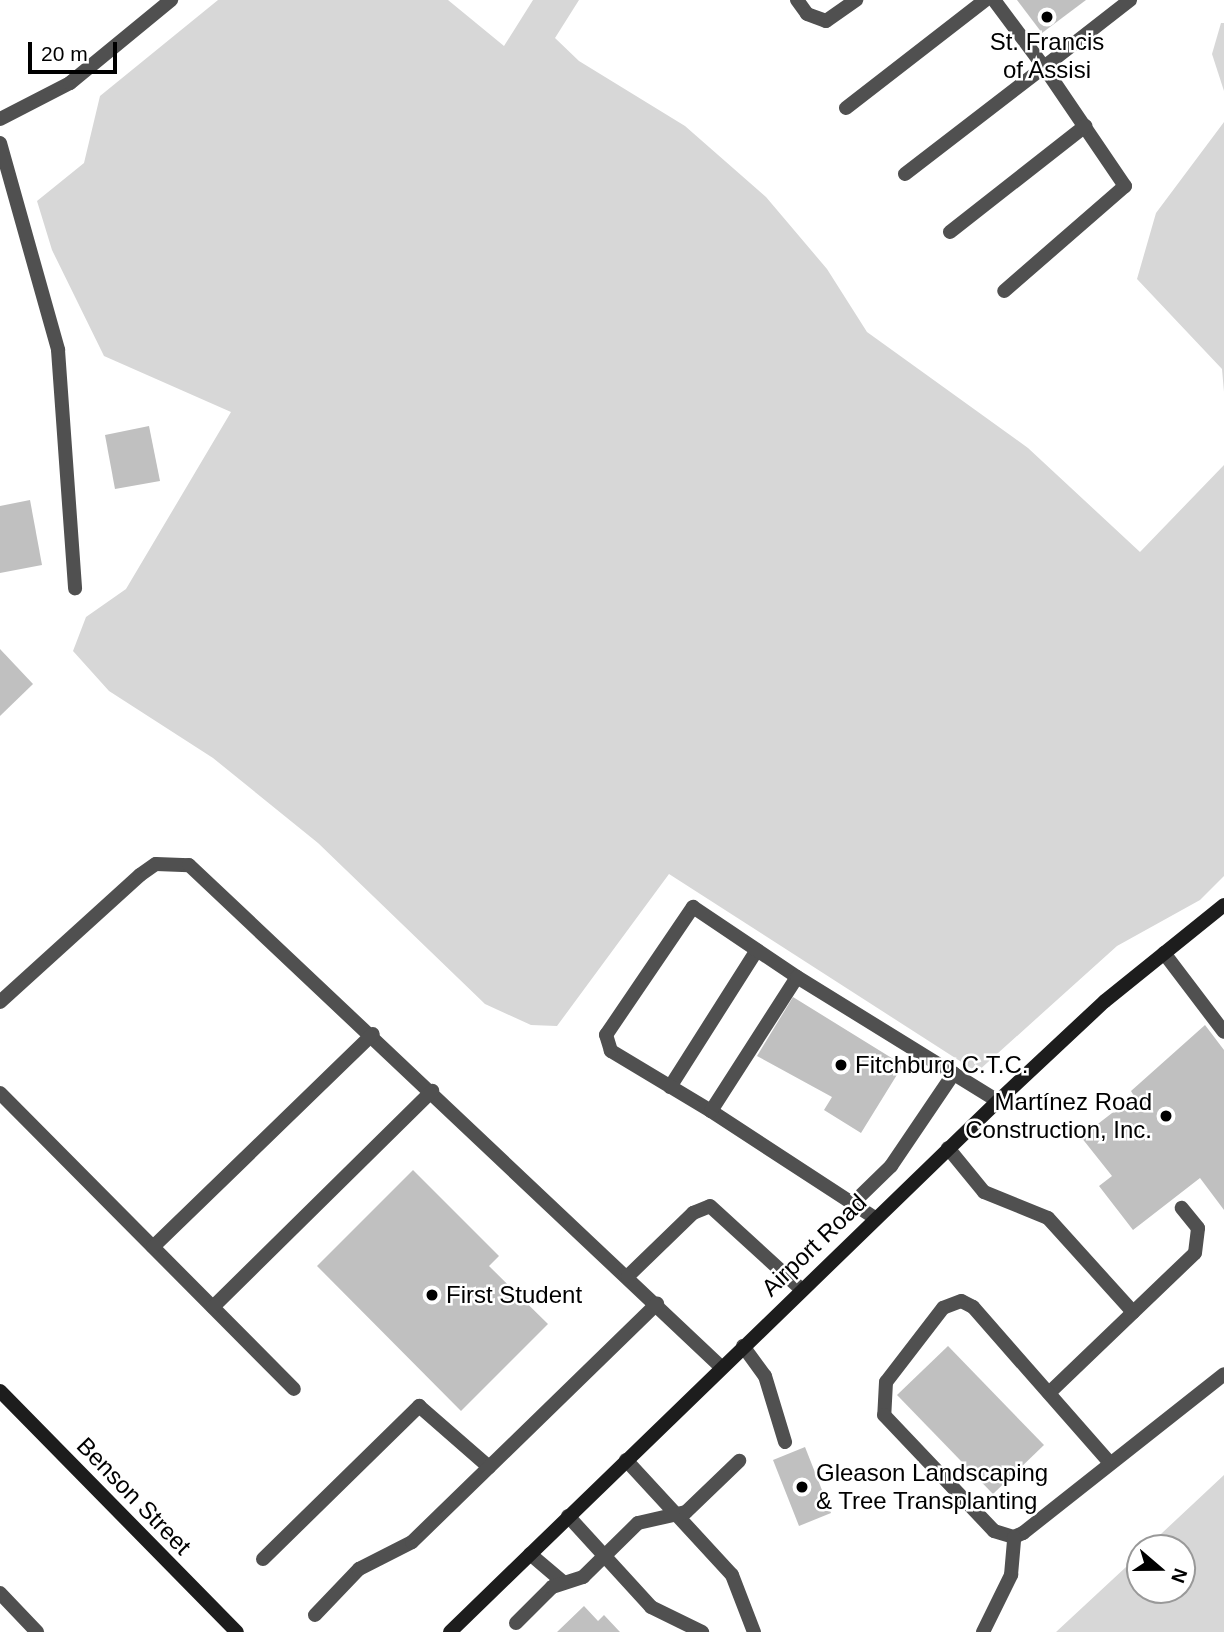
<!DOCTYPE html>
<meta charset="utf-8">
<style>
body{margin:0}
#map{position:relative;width:1224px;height:1632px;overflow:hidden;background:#fff;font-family:Helvetica,sans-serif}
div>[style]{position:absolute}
.green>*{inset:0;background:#d7d7d7}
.building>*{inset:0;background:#c0c0c0}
.lane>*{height:14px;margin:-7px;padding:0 7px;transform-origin:7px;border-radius:7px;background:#505050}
.street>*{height:14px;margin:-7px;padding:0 7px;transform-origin:7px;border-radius:7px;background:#505050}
.secondary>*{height:14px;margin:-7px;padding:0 7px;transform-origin:7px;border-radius:7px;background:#1d1d1d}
.dots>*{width:19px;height:19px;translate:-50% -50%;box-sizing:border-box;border:4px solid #fff;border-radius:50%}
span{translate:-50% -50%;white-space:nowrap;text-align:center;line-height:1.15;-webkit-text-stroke:5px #fff;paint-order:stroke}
.poi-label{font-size:24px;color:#000}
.left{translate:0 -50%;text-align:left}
.right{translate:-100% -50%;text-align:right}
.street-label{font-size:24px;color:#000}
.north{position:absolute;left:1126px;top:1534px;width:70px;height:70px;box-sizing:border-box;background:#fff;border:2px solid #999;border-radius:50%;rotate:110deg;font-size:19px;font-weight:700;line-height:28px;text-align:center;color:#000}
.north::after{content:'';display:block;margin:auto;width:24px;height:32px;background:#000;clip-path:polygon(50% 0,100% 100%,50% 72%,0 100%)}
.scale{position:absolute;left:28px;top:42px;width:89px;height:32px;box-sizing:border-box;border:4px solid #000;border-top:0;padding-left:9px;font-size:21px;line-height:24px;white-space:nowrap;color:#000;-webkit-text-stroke:5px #fff;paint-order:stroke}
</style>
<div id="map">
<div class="green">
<i style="clip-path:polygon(218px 0,448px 0,504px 46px,533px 0,579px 0,555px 38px,579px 61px,685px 126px,766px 197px,827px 269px,867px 332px,1028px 448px,1140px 552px,1224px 465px,1224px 876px,1200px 900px,1117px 946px,977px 1072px,669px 874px,557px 1026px,531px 1025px,485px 1004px,318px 843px,213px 758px,109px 691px,73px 651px,86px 617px,126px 589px,231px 412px,104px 356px,52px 250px,37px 201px,84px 163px,100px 96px)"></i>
<i style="clip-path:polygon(1221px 23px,1224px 23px,1224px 91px,1212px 54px)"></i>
<i style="clip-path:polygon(1224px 122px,1224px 392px,1222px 369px,1137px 279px,1156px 213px)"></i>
<i style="clip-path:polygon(1224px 1475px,1224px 1632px,1056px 1632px,1140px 1554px,1140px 1590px,1182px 1590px,1182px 1548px,1146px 1548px)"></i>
</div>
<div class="building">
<i style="clip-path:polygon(1017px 0,1086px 0,1042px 33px)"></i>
<i style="clip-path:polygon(149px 426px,160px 481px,115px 489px,105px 435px)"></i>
<i style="clip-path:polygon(30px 500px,42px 565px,0 573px,0 506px)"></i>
<i style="clip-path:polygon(0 649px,33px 684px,0 716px)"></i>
<i style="clip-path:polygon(793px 997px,903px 1065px,861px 1133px,824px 1110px,832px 1097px,757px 1056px)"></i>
<i style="clip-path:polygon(1205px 1025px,1224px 1050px,1224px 1210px,1200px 1178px,1133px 1230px,1099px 1186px,1112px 1176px,1081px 1137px,1134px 1096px,1131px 1091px)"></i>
<i style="clip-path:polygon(413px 1170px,499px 1256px,489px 1266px,548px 1324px,461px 1411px,317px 1266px)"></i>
<i style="clip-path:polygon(948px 1346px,1044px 1445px,993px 1494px,897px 1395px)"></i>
<i style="clip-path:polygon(805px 1447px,831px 1513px,799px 1526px,773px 1460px)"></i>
<i style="clip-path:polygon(584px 1606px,598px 1621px,604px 1615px,620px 1632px,557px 1632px)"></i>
</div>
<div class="lane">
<i style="left:797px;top:0;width:17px;rotate:54deg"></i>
<i style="left:807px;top:14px;width:20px;rotate:20deg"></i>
<i style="left:826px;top:21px;width:37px;rotate:-35deg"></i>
<i style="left:994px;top:0;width:84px;rotate:53.3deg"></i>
<i style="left:1044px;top:67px;width:109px;rotate:-37.9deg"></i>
<i style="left:846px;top:108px;width:176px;rotate:-37.8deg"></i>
<i style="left:0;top:143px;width:215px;rotate:74.3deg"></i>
<i style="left:58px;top:350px;width:239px;rotate:85.9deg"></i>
<i style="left:905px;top:174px;width:175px;rotate:-37.6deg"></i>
<i style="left:1044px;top:67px;width:144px;rotate:55.8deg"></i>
<i style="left:1125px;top:186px;width:160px;rotate:139deg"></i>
<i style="left:950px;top:232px;width:172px;rotate:-38.1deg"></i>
<i style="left:1164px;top:953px;width:99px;rotate:52.8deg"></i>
<i style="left:0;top:1002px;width:189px;rotate:-42.2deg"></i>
<i style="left:140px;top:875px;width:19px;rotate:-35deg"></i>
<i style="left:156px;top:864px;width:33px;rotate:2deg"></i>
<i style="left:189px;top:865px;width:731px;rotate:43.34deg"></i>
<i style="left:670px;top:1087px;width:162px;rotate:-57.6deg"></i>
<i style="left:0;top:1093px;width:417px;rotate:45.2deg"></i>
<i style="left:711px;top:1111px;width:117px;rotate:-149deg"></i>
<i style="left:611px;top:1051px;width:17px;rotate:-107deg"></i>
<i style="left:606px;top:1035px;width:155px;rotate:-55.8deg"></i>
<i style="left:693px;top:907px;width:125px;rotate:33.9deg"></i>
<i style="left:948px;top:1148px;width:57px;rotate:50.7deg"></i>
<i style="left:984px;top:1192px;width:69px;rotate:22.1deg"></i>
<i style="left:1048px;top:1218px;width:127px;rotate:47.9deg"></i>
<i style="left:853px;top:1203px;width:53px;rotate:-44.2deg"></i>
<i style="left:891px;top:1166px;width:112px;rotate:-55.9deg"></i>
<i style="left:875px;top:1218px;width:196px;rotate:-146.9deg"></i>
<i style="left:711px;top:1111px;width:159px;rotate:-57.3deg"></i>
<i style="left:797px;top:977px;width:236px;rotate:31.7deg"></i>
<i style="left:153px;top:1247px;width:306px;rotate:-44.1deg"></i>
<i style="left:628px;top:1276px;width:91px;rotate:-44.1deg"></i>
<i style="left:693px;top:1213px;width:18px;rotate:-22deg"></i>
<i style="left:710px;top:1206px;width:123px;rotate:42.4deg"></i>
<i style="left:213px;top:1307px;width:308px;rotate:-44.6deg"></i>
<i style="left:743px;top:1346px;width:37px;rotate:54deg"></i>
<i style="left:765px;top:1376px;width:69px;rotate:73.1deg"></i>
<i style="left:1049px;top:1393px;width:202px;rotate:-43.8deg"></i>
<i style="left:1195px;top:1253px;width:25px;rotate:-83deg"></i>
<i style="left:1198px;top:1228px;width:26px;rotate:-129deg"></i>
<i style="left:626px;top:1460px;width:156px;rotate:47.3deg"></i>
<i style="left:732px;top:1575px;width:61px;rotate:68.9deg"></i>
<i style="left:1110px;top:1463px;width:208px;rotate:-131.3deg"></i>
<i style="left:973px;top:1307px;width:13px;rotate:-153deg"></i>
<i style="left:961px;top:1301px;width:19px;rotate:159deg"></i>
<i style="left:943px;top:1308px;width:93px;rotate:127.6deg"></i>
<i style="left:886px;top:1382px;width:33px;rotate:93deg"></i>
<i style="left:884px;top:1415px;width:160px;rotate:46.5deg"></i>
<i style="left:994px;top:1531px;width:21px;rotate:17deg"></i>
<i style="left:1014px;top:1537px;width:10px;rotate:-24deg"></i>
<i style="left:1023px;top:1533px;width:256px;rotate:-38.3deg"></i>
<i style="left:568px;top:1516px;width:123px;rotate:47.6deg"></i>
<i style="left:651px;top:1607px;width:57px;rotate:26.1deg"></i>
<i style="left:530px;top:1554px;width:43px;rotate:40.3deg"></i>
<i style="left:263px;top:1559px;width:219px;rotate:-44.4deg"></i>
<i style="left:419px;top:1406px;width:93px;rotate:41.1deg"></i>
<i style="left:0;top:1593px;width:54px;rotate:46.5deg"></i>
<i style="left:315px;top:1615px;width:64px;rotate:-46.3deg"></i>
<i style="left:359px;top:1569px;width:59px;rotate:-27deg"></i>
<i style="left:412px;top:1542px;width:342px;rotate:-44.2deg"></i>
<i style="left:516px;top:1623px;width:51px;rotate:-45deg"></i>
<i style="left:552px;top:1587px;width:33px;rotate:-18deg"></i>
<i style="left:583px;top:1577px;width:77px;rotate:-44.5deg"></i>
<i style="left:638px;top:1523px;width:49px;rotate:-12.9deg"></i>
<i style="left:686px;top:1512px;width:74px;rotate:-43.9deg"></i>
<i style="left:983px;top:1632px;width:64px;rotate:-63.8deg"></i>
<i style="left:1011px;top:1575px;width:38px;rotate:-85deg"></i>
</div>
<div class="street">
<i style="left:0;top:119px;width:79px;rotate:-27.2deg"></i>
<i style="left:70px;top:83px;width:131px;rotate:-39.4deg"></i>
</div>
<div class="secondary">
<i style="left:0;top:1391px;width:338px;rotate:45.5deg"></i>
<i style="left:450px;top:1632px;width:763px;rotate:-44.1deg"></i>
<i style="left:998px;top:1101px;width:146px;rotate:-43.1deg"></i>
<i style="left:1105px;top:1001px;width:153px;rotate:-38.9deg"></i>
</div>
<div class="dots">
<i style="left:1047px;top:17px;background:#000"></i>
<i style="left:841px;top:1065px;background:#000"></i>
<i style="left:1166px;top:1116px;background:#000"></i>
<i style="left:432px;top:1295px;background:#000"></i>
<i style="left:802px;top:1487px;background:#000"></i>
</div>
<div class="poi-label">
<span style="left:1047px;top:56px">St. Francis<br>of Assisi</span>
<span class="left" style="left:855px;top:1065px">Fitchburg C.T.C.</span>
<span class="right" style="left:1152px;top:1116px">Martínez Road<br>Construction, Inc.</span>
<span class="left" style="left:446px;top:1295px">First Student</span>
<span class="left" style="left:816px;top:1487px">Gleason Landscaping<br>&amp; Tree Transplanting</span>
</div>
<div class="street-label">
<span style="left:814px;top:1245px;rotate:-44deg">Airport Road</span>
<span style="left:134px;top:1496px;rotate:46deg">Benson Street</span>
</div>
<div class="north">N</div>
<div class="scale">20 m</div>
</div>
